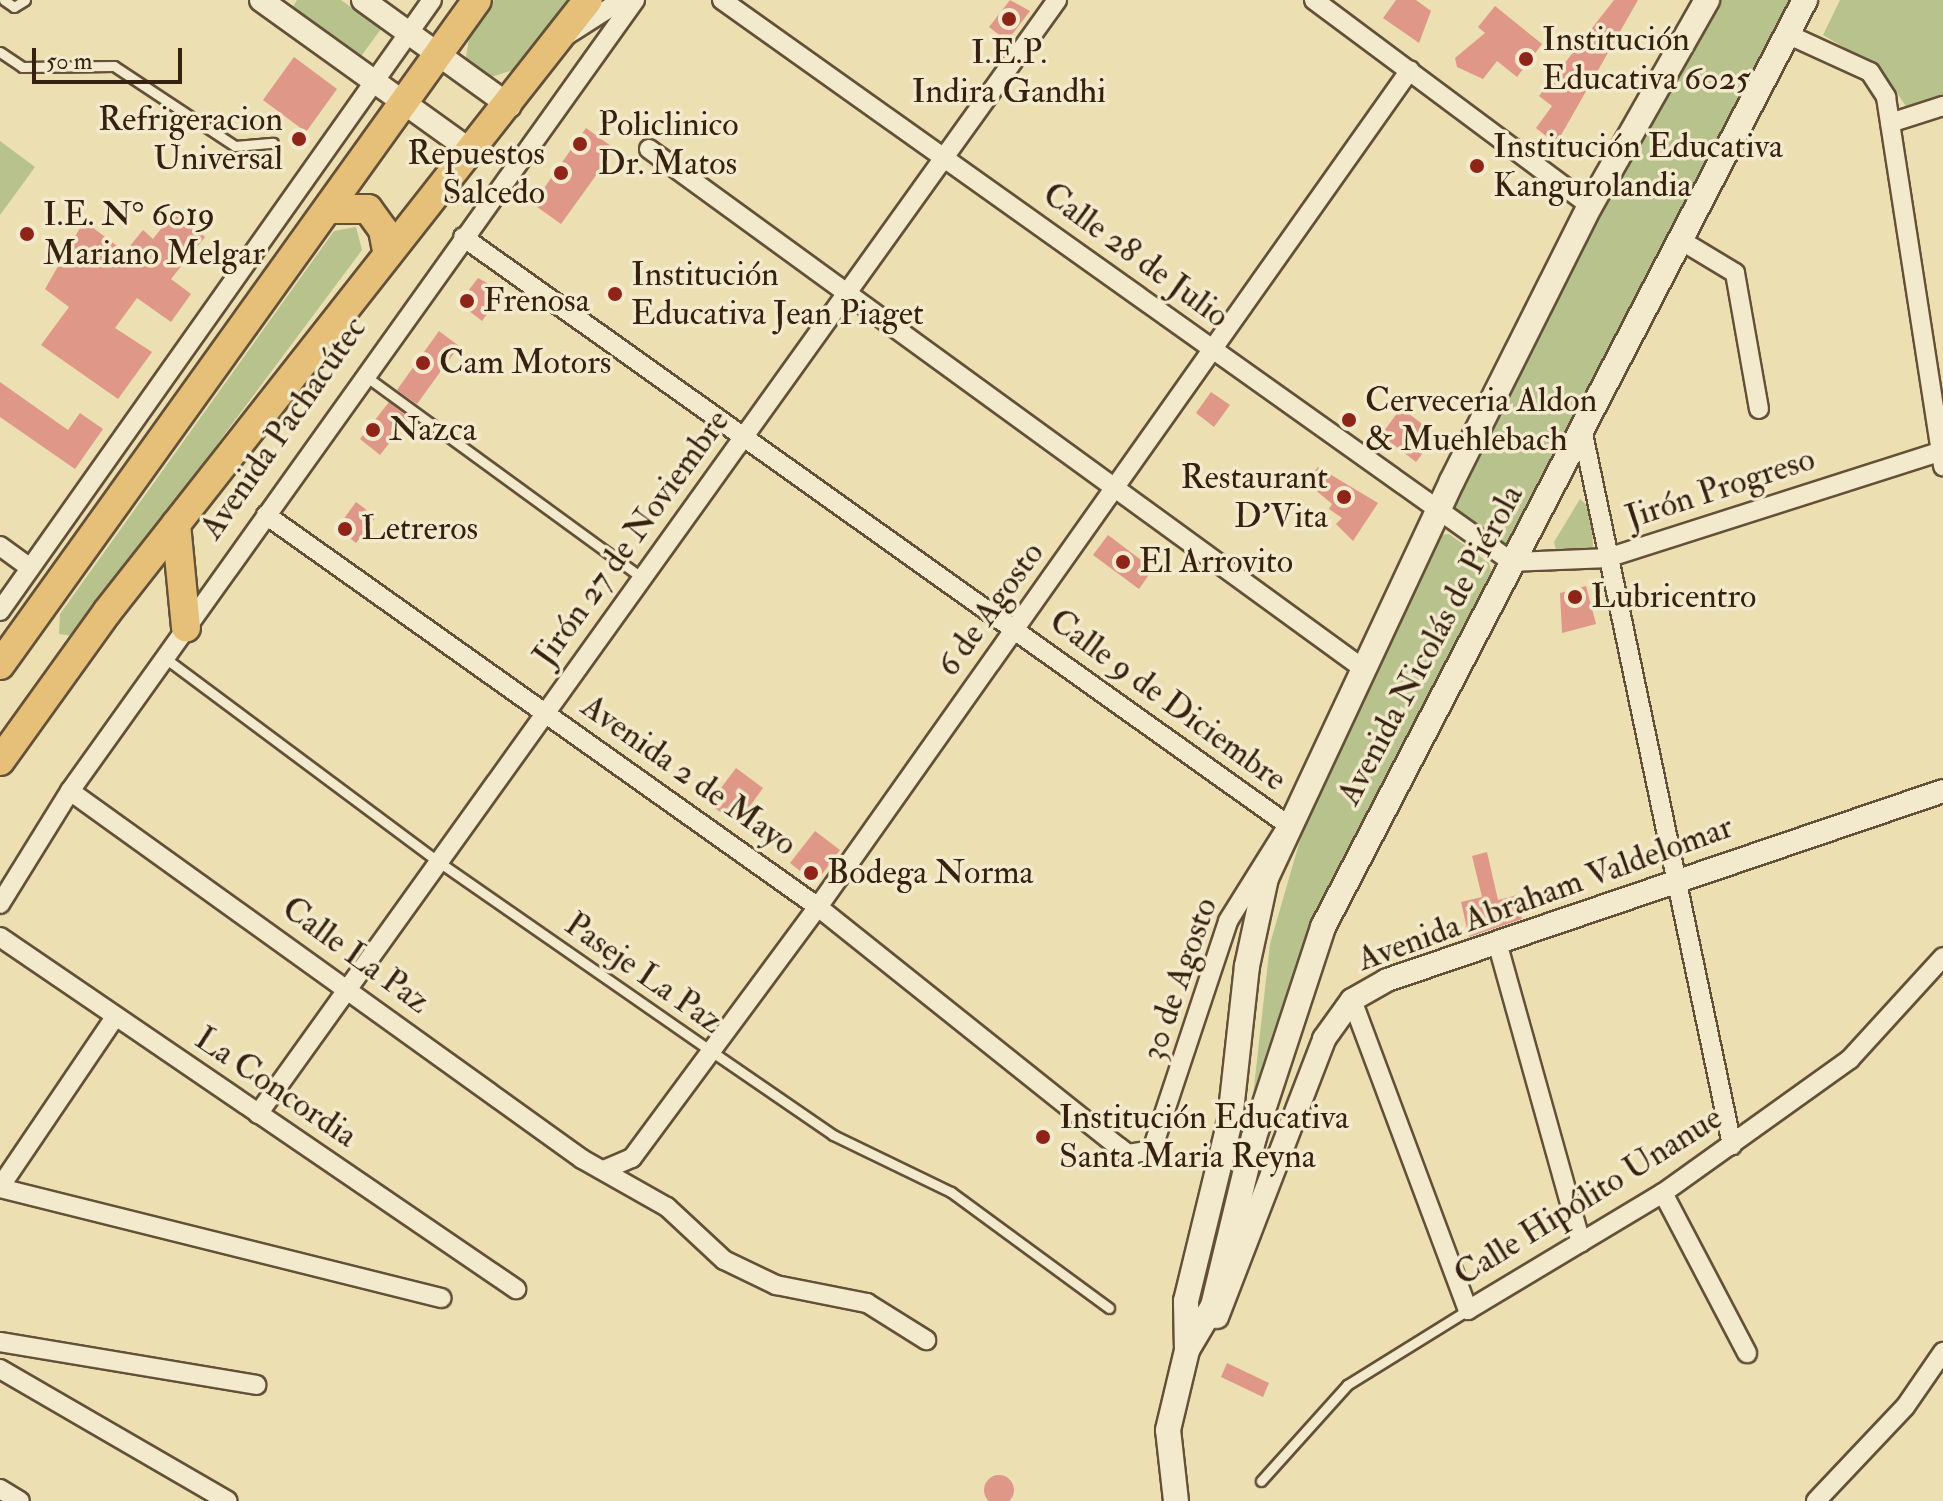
<!DOCTYPE html>
<meta charset="utf-8">
<style>
body{margin:0}
#map{position:relative;width:1943px;height:1501px;overflow:hidden;background:#ecdfb2;font-family:"IM FELL Double Pica",serif}
div>[style]{position:absolute}
.green>*{inset:0;background:#b7c28c}
.building>*{inset:0;background:#df9788}
.round{border-radius:50%}
.roads{filter:drop-shadow(2px 0 #645038) drop-shadow(-2px 0 #645038) drop-shadow(0 2px #645038) drop-shadow(0 -2px #645038)}
.service>*{height:9px;margin:-4.5px;padding:0 4.5px;transform-origin:4.5px;border-radius:4.5px;background:#f3eacd}
.minor>*{height:18px;margin:-9px;padding:0 9px;transform-origin:9px;border-radius:9px;background:#f3eacd}
.tertiary>*{height:22px;margin:-11px;padding:0 11px;transform-origin:11px;border-radius:11px;background:#f3eacd}
.secondary>*{height:24px;margin:-12px;padding:0 12px;transform-origin:12px;border-radius:12px;background:#f3eacd}
.primary>*{height:28px;margin:-14px;padding:0 14px;transform-origin:14px;border-radius:14px;background:#e6c079}
.dots>*{width:22px;height:22px;translate:-50% -50%;box-sizing:border-box;border:4px solid #f3eacd;border-radius:50%}
span{translate:-50% -50%;white-space:nowrap;text-align:center;line-height:1.15;-webkit-text-stroke:7px #f3eacd;paint-order:stroke}
.poi-label{font-size:34px;color:#362110}
.left{translate:0 -50%;text-align:left}
.right{translate:-100% -50%;text-align:right}
.street-label{font-size:34px;color:#362110}
.scale{position:absolute;left:32px;top:48px;width:150px;height:36px;box-sizing:border-box;border:4px solid #362110;border-top:0;padding-left:10px;font-size:24px;line-height:28px;white-space:nowrap;color:#362110;-webkit-text-stroke:6px #f3eacd;paint-order:stroke}
</style>
<div id="map">
<div class="green">
<i style="clip-path:polygon(297px 0,341px 0,381px 29px,359px 59px,291px 10px)"></i>
<i style="clip-path:polygon(494px 0,567px 0,523px 67px,485px 79px,465px 63px,470px 32px)"></i>
<i style="clip-path:polygon(1719px 0,1795px 0,1507px 548px,1454px 514px,1456px 495px,1590px 229px)"></i>
<i style="clip-path:polygon(1840px 0,1943px 0,1943px 99px,1909px 111px,1882px 70px,1823px 35px)"></i>
<i style="clip-path:polygon(0 141px,35px 167px,0 215px)"></i>
<i style="clip-path:polygon(356px 227px,362px 250px,74px 636px,59px 634px,60px 614px,334px 231px)"></i>
<i style="clip-path:polygon(1580px 499px,1591px 509px,1593px 546px,1586px 555px,1557px 554px,1554px 542px)"></i>
<i style="clip-path:polygon(1449px 534px,1489px 563px,1493px 578px,1290px 998px,1252px 1105px,1270px 944px,1313px 795px,1439px 535px)"></i>
</div>
<div class="building">
<i style="clip-path:polygon(1010px 0,1030px 11px,1007px 41px,989px 27px)"></i>
<i style="clip-path:polygon(1396px 0,1416px 0,1431px 11px,1419px 43px,1383px 18px)"></i>
<i style="clip-path:polygon(1614px 0,1638px 0,1556px 144px,1536px 128px,1552px 106px,1539px 96px)"></i>
<i style="clip-path:polygon(1495px 6px,1542px 44px,1517px 77px,1497px 61px,1483px 79px,1457px 67px,1455px 58px,1485px 33px,1478px 27px)"></i>
<i style="clip-path:polygon(294px 57px,337px 89px,306px 132px,263px 100px)"></i>
<i style="clip-path:polygon(586px 128px,615px 149px,561px 224px,533px 204px)"></i>
<i style="clip-path:polygon(174px 212px,205px 237px,171px 279px,191px 294px,171px 322px,137px 298px,115px 328px,152px 352px,118px 399px,41px 345px,69px 307px,45px 289px,84px 221px,125px 252px,143px 230px,153px 239px)"></i>
<i style="clip-path:polygon(478px 278px,503px 292px,482px 321px,459px 303px)"></i>
<i style="clip-path:polygon(439px 331px,459px 346px,417px 404px,397px 390px)"></i>
<i style="clip-path:polygon(0 382px,68px 430px,80px 413px,103px 429px,75px 469px,0 417px)"></i>
<i style="clip-path:polygon(1211px 392px,1230px 405px,1214px 427px,1196px 413px)"></i>
<i style="clip-path:polygon(389px 402px,409px 418px,380px 455px,360px 439px)"></i>
<i style="clip-path:polygon(1401px 408px,1437px 435px,1416px 462px,1381px 435px)"></i>
<i style="clip-path:polygon(1318px 467px,1378px 503px,1353px 541px,1336px 524px,1342px 518px,1329px 509px,1332px 504px,1306px 482px)"></i>
<i style="clip-path:polygon(356px 502px,376px 517px,356px 543px,337px 528px)"></i>
<i style="clip-path:polygon(1108px 535px,1153px 569px,1139px 589px,1093px 555px)"></i>
<i style="clip-path:polygon(1586px 586px,1596px 624px,1562px 633px,1560px 593px)"></i>
<i style="clip-path:polygon(736px 768px,763px 788px,737px 824px,709px 804px)"></i>
<i style="clip-path:polygon(815px 831px,840px 850px,820px 877px,809px 878px,790px 863px)"></i>
<i style="clip-path:polygon(1487px 852px,1498px 900px,1517px 895px,1522px 919px,1469px 937px,1461px 902px,1482px 897px,1472px 856px)"></i>
<i style="clip-path:polygon(1227px 1363px,1269px 1383px,1263px 1397px,1221px 1377px)"></i>
<i class="round" style="left:984px;top:1475px;width:30px;height:30px"></i>
</div>
<div class="roads">
<div class="service">
<i style="left:4px;top:0;width:12px;rotate:35deg"></i>
<i style="left:14px;top:7px;width:13px;rotate:-32deg"></i>
<i style="left:0;top:52px;width:27px;rotate:34deg"></i>
<i style="left:22px;top:67px;width:92px;rotate:-0.6deg"></i>
<i style="left:114px;top:66px;width:145px;rotate:33.5deg"></i>
<i style="left:235px;top:146px;width:38px;rotate:-5deg"></i>
<i style="left:364px;top:375px;width:344px;rotate:36.1deg"></i>
<i style="left:165px;top:658px;width:342px;rotate:36.7deg"></i>
<i style="left:439px;top:862px;width:331px;rotate:34.8deg"></i>
<i style="left:711px;top:1051px;width:148px;rotate:34.5deg"></i>
<i style="left:833px;top:1135px;width:131px;rotate:25.8deg"></i>
<i style="left:951px;top:1192px;width:196px;rotate:36.3deg"></i>
<i style="left:1261px;top:1481px;width:129px;rotate:-48.1deg"></i>
<i style="left:1347px;top:1385px;width:142px;rotate:-31.8deg"></i>
</div>
<div class="minor">
<i style="left:722px;top:0;width:970px;rotate:35.43deg"></i>
<i style="left:1512px;top:562px;width:95px;rotate:-2.4deg"></i>
<i style="left:1607px;top:558px;width:353px;rotate:-17.7deg"></i>
<i style="left:1314px;top:0;width:344px;rotate:36.7deg"></i>
<i style="left:1787px;top:34px;width:91px;rotate:24.6deg"></i>
<i style="left:1870px;top:72px;width:30px;rotate:57deg"></i>
<i style="left:1886px;top:97px;width:374px;rotate:81.2deg"></i>
<i style="left:567px;top:35px;width:65px;rotate:-32.5deg"></i>
<i style="left:1890px;top:123px;width:56px;rotate:-17.8deg"></i>
<i style="left:649px;top:149px;width:880px;rotate:36.04deg"></i>
<i style="left:1682px;top:241px;width:62px;rotate:31.1deg"></i>
<i style="left:1735px;top:273px;width:138px;rotate:80deg"></i>
<i style="left:1582px;top:429px;width:732px;rotate:78.17deg"></i>
<i style="left:266px;top:515px;width:677px;rotate:35.38deg"></i>
<i style="left:818px;top:907px;width:385px;rotate:38.6deg"></i>
<i style="left:1119px;top:1147px;width:11px;rotate:38deg"></i>
<i style="left:1128px;top:1154px;width:24px;rotate:-9deg"></i>
<i style="left:1152px;top:1150px;width:241px;rotate:-71.6deg"></i>
<i style="left:1228px;top:921px;width:113px;rotate:-58deg"></i>
<i style="left:1288px;top:825px;width:1013px;rotate:-144.52deg"></i>
<i style="left:0;top:546px;width:37px;rotate:36deg"></i>
<i style="left:0;top:611px;width:748px;rotate:-54.74deg"></i>
<i style="left:70px;top:791px;width:631px;rotate:35.71deg"></i>
<i style="left:582px;top:1159px;width:98px;rotate:29.5deg"></i>
<i style="left:667px;top:1207px;width:78px;rotate:42.9deg"></i>
<i style="left:724px;top:1260px;width:58px;rotate:25.7deg"></i>
<i style="left:776px;top:1285px;width:93px;rotate:11.2deg"></i>
<i style="left:867px;top:1303px;width:70px;rotate:32.1deg"></i>
<i style="left:0;top:904px;width:133px;rotate:-58.2deg"></i>
<i style="left:70px;top:791px;width:972px;rotate:-54.46deg"></i>
<i style="left:0;top:937px;width:625px;rotate:34.3deg"></i>
<i style="left:1497px;top:942px;width:312px;rotate:74.4deg"></i>
<i style="left:1352px;top:1000px;width:331px;rotate:69.5deg"></i>
<i style="left:1468px;top:1310px;width:227px;rotate:-31deg"></i>
<i style="left:1663px;top:1193px;width:230px;rotate:-35.6deg"></i>
<i style="left:1850px;top:1059px;width:138px;rotate:-47.6deg"></i>
<i style="left:258px;top:1114px;width:1371px;rotate:-54.35deg"></i>
<i style="left:606px;top:1169px;width:28px;rotate:-23deg"></i>
<i style="left:632px;top:1158px;width:312px;rotate:-53.5deg"></i>
<i style="left:818px;top:907px;width:1025px;rotate:-54.73deg"></i>
<i style="left:0;top:1187px;width:205px;rotate:-55.9deg"></i>
<i style="left:0;top:1188px;width:455px;rotate:14deg"></i>
<i style="left:1663px;top:1193px;width:181px;rotate:62.3deg"></i>
<i style="left:0;top:1342px;width:260px;rotate:9.5deg"></i>
<i style="left:0;top:1369px;width:263px;rotate:30.1deg"></i>
<i style="left:0;top:1489px;width:23px;rotate:31deg"></i>
<i style="left:1816px;top:1501px;width:129px;rotate:-46.6deg"></i>
<i style="left:1905px;top:1407px;width:67px;rotate:-55.4deg"></i>
</div>
<div class="tertiary">
<i style="left:261px;top:0;width:262px;rotate:35.7deg"></i>
<i style="left:363px;top:0;width:181px;rotate:35.8deg"></i>
<i style="left:1217px;top:1317px;width:298px;rotate:-68.9deg"></i>
<i style="left:1324px;top:1039px;width:48px;rotate:-54.3deg"></i>
<i style="left:1352px;top:1000px;width:40px;rotate:-29.7deg"></i>
<i style="left:1387px;top:980px;width:587px;rotate:-18.77deg"></i>
</div>
<div class="secondary">
<i style="left:1187px;top:1350px;width:51px;rotate:-59.4deg"></i>
<i style="left:1213px;top:1306px;width:174px;rotate:-76.4deg"></i>
<i style="left:1254px;top:1137px;width:221px;rotate:-71.8deg"></i>
<i style="left:1323px;top:927px;width:1045px;rotate:-62.53deg"></i>
<i style="left:1176px;top:1501px;width:71px;rotate:-96.4deg"></i>
<i style="left:1168px;top:1430px;width:82px;rotate:-76.6deg"></i>
<i style="left:1187px;top:1350px;width:49px;rotate:-91.2deg"></i>
<i style="left:1186px;top:1301px;width:186px;rotate:-76.3deg"></i>
<i style="left:1230px;top:1120px;width:155px;rotate:-83.7deg"></i>
<i style="left:1247px;top:966px;width:90px;rotate:-77.8deg"></i>
<i style="left:1266px;top:878px;width:438px;rotate:-64.9deg"></i>
<i style="left:1452px;top:481px;width:308px;rotate:-63.4deg"></i>
<i style="left:1590px;top:206px;width:237px;rotate:-60.4deg"></i>
</div>
<div class="primary">
<i style="left:329px;top:209px;width:39px"></i>
<i style="left:368px;top:209px;width:26px;rotate:54deg"></i>
<i style="left:383px;top:230px;width:25px;rotate:79deg"></i>
<i style="left:176px;top:524px;width:104px;rotate:84.5deg"></i>
<i style="left:0;top:665px;width:818px;rotate:-54.35deg"></i>
<i style="left:0;top:761px;width:183px;rotate:-54.3deg"></i>
<i style="left:107px;top:612px;width:778px;rotate:-51.83deg"></i>
</div>
</div>
<div class="dots">
<i style="left:1009px;top:19px;background:#8f2418"></i>
<i style="left:1526px;top:59px;background:#8f2418"></i>
<i style="left:299px;top:139px;background:#8f2418"></i>
<i style="left:580px;top:144px;background:#8f2418"></i>
<i style="left:1477px;top:166px;background:#8f2418"></i>
<i style="left:561px;top:173px;background:#8f2418"></i>
<i style="left:27px;top:234px;background:#8f2418"></i>
<i style="left:615px;top:294px;background:#8f2418"></i>
<i style="left:467px;top:301px;background:#8f2418"></i>
<i style="left:423px;top:363px;background:#8f2418"></i>
<i style="left:1349px;top:420px;background:#8f2418"></i>
<i style="left:373px;top:430px;background:#8f2418"></i>
<i style="left:1344px;top:497px;background:#8f2418"></i>
<i style="left:345px;top:529px;background:#8f2418"></i>
<i style="left:1123px;top:562px;background:#8f2418"></i>
<i style="left:1575px;top:597px;background:#8f2418"></i>
<i style="left:811px;top:873px;background:#8f2418"></i>
<i style="left:1043px;top:1137px;background:#8f2418"></i>
</div>
<div class="poi-label">
<span class="left" style="left:1542px;top:59px">Institución<br>Educativa 6025</span>
<span style="left:1009px;top:72px">I.E.P.<br>Indira Gandhi</span>
<span class="right" style="left:283px;top:139px">Refrigeracion<br>Universal</span>
<span class="left" style="left:598px;top:144px">Policlinico<br>Dr. Matos</span>
<span class="left" style="left:1493px;top:166px">Institución Educativa<br>Kangurolandia</span>
<span class="right" style="left:545px;top:173px">Repuestos<br>Salcedo</span>
<span class="left" style="left:43px;top:234px">I.E. N° 6019<br>Mariano Melgar</span>
<span class="left" style="left:631px;top:294px">Institución<br>Educativa Jean Piaget</span>
<span class="left" style="left:483px;top:301px">Frenosa</span>
<span class="left" style="left:439px;top:363px">Cam Motors</span>
<span class="left" style="left:1365px;top:420px">Cerveceria Aldon<br>&amp; Muehlebach</span>
<span class="left" style="left:389px;top:430px">Nazca</span>
<span class="right" style="left:1328px;top:497px">Restaurant<br>D'Vita</span>
<span class="left" style="left:361px;top:529px">Letreros</span>
<span class="left" style="left:1139px;top:562px">El Arrovito</span>
<span class="left" style="left:1591px;top:597px">Lubricentro</span>
<span class="left" style="left:827px;top:873px">Bodega Norma</span>
<span class="left" style="left:1059px;top:1137px">Institución Educativa<br>Santa Maria Reyna</span>
</div>
<div class="street-label">
<span style="left:1136px;top:255px;rotate:36deg">Calle 28 de Julio</span>
<span style="left:283px;top:428px;rotate:-55deg">Avenida Pachacútec</span>
<span style="left:1720px;top:488px;rotate:-18deg">Jirón Progreso</span>
<span style="left:631px;top:538px;rotate:-54deg">Jirón 27 de Noviembre</span>
<span style="left:990px;top:609px;rotate:-54deg">6 de Agosto</span>
<span style="left:1430px;top:645px;rotate:-62deg">Avenida Nicolás de Piérola</span>
<span style="left:1168px;top:700px;rotate:36deg">Calle 9 de Diciembre</span>
<span style="left:689px;top:775px;rotate:35deg">Avenida 2 de Mayo</span>
<span style="left:1545px;top:893px;rotate:-20deg">Avenida Abraham Valdelomar</span>
<span style="left:356px;top:955px;rotate:36deg">Calle La Paz</span>
<span style="left:644px;top:973px;rotate:35deg">Paseje La Paz</span>
<span style="left:1179px;top:979px;rotate:-71deg">30 de Agosto</span>
<span style="left:276px;top:1087px;rotate:34deg">La Concordia</span>
<span style="left:1588px;top:1196px;rotate:-32deg">Calle Hipólito Unanue</span>
</div>
<div class="scale">50 m</div>
</div>
